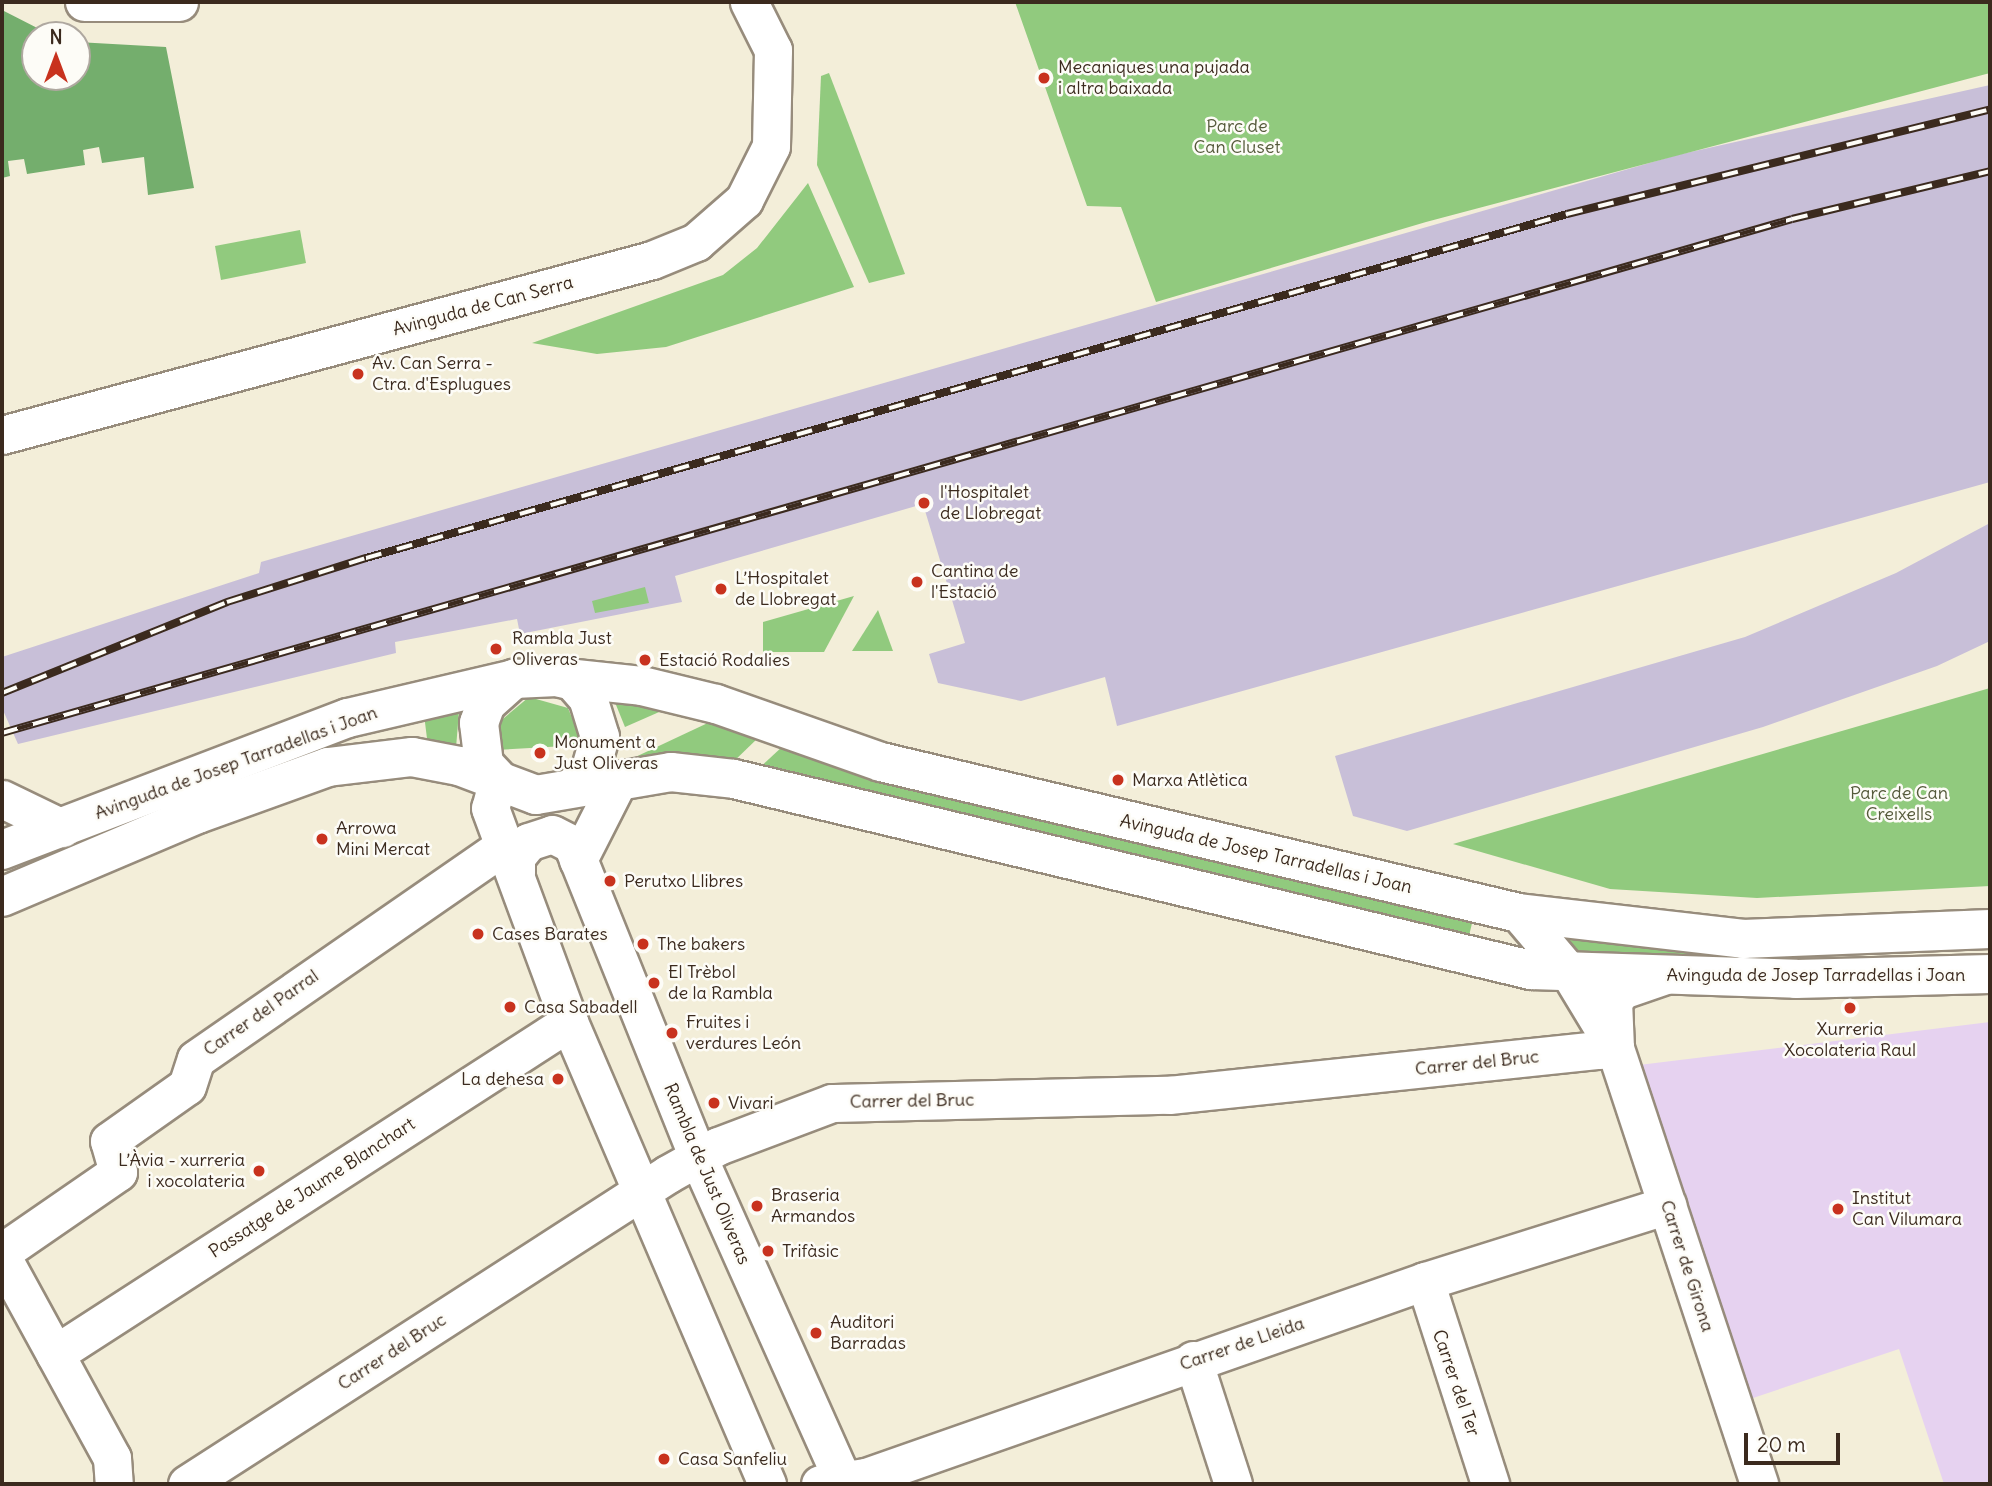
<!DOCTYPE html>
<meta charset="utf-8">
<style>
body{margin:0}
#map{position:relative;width:1992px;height:1486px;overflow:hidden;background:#f3eed9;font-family:Delius,sans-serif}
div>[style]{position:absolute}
.built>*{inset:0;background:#e6d2f0}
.industrial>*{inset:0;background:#c8bfd8}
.green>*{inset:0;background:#91ca7e}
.forest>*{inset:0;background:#74ae6d}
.roads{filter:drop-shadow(2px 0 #978c7c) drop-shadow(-2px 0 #978c7c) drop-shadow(0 2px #978c7c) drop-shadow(0 -2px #978c7c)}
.street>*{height:37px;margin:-18.5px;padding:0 18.5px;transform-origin:18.5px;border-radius:18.5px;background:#fff}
.secondary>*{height:38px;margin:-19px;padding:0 19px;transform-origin:19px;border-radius:19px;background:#fff}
.rail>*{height:8px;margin-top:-4px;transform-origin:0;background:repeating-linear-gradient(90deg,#fdfcf7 0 16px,#3b2a1e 0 32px);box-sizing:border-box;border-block:2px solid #3b2a1e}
.dots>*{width:19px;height:19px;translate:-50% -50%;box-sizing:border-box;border:4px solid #fdfcf7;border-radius:50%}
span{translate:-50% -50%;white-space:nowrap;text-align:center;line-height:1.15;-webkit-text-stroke:5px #fdfcf7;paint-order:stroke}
.poi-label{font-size:18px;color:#3b2a1e}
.left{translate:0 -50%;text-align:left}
.right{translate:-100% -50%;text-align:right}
.park-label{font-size:18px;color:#555a3b}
.street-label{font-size:18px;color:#3b2a1e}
.frame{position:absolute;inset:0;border:4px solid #3b2a1e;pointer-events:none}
.north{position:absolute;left:21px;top:21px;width:70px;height:70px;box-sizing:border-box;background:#fdfcf7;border:2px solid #afa8a0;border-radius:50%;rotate:0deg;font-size:19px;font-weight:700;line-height:28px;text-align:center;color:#3b2a1e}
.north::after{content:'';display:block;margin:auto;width:24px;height:32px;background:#c8321e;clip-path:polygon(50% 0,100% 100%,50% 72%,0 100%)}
.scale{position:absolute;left:1744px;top:1433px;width:96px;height:32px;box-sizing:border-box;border:4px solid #3b2a1e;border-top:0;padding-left:9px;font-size:21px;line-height:24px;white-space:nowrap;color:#3b2a1e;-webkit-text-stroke:5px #fdfcf7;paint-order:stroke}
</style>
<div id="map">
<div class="built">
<i style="clip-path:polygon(1990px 1022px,1990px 1484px,1944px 1484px,1899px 1349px,1750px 1399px,1639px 1065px)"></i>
</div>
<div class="industrial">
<i style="clip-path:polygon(1990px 85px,1990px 482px,1117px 726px,1105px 677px,1021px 701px,938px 683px,929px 654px,965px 643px,923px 504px,675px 576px,682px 602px,520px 634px,517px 619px,395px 642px,396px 653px,18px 744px,2px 708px,2px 657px,259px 573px,261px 562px,1677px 155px)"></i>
<i style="clip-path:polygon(1990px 523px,1990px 641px,1937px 666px,1763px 727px,1407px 831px,1353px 816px,1335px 756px,1745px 637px,1896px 573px)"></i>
</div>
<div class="green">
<i style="clip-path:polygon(1015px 2px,1990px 2px,1990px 73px,1426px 222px,1156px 302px,1121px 207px,1087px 206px)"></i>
<i style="clip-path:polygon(829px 73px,852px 133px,905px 274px,869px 283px,817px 165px,821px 76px)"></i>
<i style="clip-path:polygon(808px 183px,854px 287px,666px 347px,597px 354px,532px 343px,723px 275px,757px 248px)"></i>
<i style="clip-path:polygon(300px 230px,306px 263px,221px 280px,215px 246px)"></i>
<i style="clip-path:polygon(645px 587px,649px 603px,595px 613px,592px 601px)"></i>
<i style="clip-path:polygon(854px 596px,824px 652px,763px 652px,763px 622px)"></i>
<i style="clip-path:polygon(878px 610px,893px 651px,852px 651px)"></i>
<i style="clip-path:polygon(1990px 688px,1990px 886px,1757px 898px,1610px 889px,1453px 844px)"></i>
<i style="clip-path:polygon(529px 697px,568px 708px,583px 745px,495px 750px,498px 723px)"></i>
<i style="clip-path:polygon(614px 700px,666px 709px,625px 727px)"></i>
<i style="clip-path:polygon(459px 711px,456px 748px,428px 747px,424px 714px)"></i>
<i style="clip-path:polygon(712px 721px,759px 737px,729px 766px,629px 760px)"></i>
<i style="clip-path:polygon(783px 746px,1473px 919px,1468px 940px,756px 771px)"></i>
<i style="clip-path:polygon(1556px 936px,1796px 955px,1801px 963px,1584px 961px)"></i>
</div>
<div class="forest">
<i style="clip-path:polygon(2px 10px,51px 35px,35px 35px,35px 77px,77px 77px,77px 42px,166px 47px,194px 188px,148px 195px,144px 157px,102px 163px,99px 147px,83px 150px,85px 165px,27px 174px,24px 159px,8px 161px,10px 176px,2px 178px)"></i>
</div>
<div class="roads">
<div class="street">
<i style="left:84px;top:2px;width:95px"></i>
<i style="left:2px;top:435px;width:673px;rotate:-15.07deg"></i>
<i style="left:652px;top:260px;width:48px;rotate:-22.2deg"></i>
<i style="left:696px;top:242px;width:64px;rotate:-41.2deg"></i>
<i style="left:744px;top:200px;width:60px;rotate:-63.4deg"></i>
<i style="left:771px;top:146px;width:96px;rotate:-88.8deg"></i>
<i style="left:773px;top:50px;width:54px;rotate:-116.6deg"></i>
<i style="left:498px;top:779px;width:30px;rotate:105deg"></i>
<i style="left:490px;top:808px;width:228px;rotate:69.7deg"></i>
<i style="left:569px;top:1022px;width:503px;rotate:66.8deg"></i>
<i style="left:2px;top:799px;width:67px;rotate:25.8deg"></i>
<i style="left:578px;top:860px;width:89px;rotate:-63.1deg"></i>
<i style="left:516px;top:873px;width:16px;rotate:-90deg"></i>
<i style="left:516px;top:857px;width:19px;rotate:-51deg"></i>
<i style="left:528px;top:842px;width:25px;rotate:-18deg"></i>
<i style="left:552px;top:834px;width:22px;rotate:27deg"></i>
<i style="left:572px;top:844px;width:337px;rotate:68.1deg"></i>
<i style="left:698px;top:1157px;width:358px;rotate:65.9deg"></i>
<i style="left:1519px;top:913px;width:77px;rotate:49.7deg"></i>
<i style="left:1569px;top:972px;width:89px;rotate:58.8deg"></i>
<i style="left:1615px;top:1048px;width:459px;rotate:71.7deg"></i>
<i style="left:2px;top:1252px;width:141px;rotate:-34.6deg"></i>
<i style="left:118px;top:1172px;width:32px;rotate:-106deg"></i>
<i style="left:109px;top:1141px;width:95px;rotate:-35.2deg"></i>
<i style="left:187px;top:1086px;width:28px;rotate:-72deg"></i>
<i style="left:196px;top:1059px;width:376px;rotate:-34.7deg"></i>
<i style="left:2px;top:1257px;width:229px;rotate:61.3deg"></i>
<i style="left:112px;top:1458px;width:26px;rotate:86deg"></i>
<i style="left:1425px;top:1281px;width:213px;rotate:72.2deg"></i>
<i style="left:55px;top:1354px;width:612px;rotate:-32.86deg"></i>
<i style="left:1193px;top:1360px;width:130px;rotate:72.1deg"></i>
<i style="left:187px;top:1484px;width:572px;rotate:-32.8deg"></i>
<i style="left:668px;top:1174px;width:57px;rotate:-29.2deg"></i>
<i style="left:718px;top:1146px;width:122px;rotate:-20.7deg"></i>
<i style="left:832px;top:1103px;width:337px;rotate:-1.4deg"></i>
<i style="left:1169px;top:1095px;width:432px;rotate:-6deg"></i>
<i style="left:1599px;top:1050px;width:16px;rotate:-7deg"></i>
<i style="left:1615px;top:1048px;width:47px;rotate:-92.4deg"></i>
<i style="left:1613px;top:1001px;width:14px;rotate:-51deg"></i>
<i style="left:1622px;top:990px;width:43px;rotate:-18.9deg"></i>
<i style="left:820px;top:1484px;width:47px;rotate:-8.7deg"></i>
<i style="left:866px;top:1477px;width:592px;rotate:-19.32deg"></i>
<i style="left:1425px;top:1281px;width:254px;rotate:-17.4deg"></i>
</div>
<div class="secondary">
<i style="left:557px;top:677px;width:16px;rotate:14deg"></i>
<i style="left:573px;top:681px;width:23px;rotate:49deg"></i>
<i style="left:588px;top:698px;width:41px;rotate:72.9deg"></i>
<i style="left:600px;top:737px;width:36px;rotate:106deg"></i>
<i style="left:590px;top:772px;width:21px;rotate:139deg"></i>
<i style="left:498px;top:779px;width:21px;rotate:-133deg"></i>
<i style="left:484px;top:764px;width:41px;rotate:-97deg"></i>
<i style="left:479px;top:723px;width:20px;rotate:-70deg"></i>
<i style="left:486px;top:704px;width:38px;rotate:-42deg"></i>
<i style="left:2px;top:850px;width:370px;rotate:-20.9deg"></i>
<i style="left:348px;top:718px;width:171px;rotate:-13.2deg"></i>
<i style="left:514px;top:679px;width:43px;rotate:-2.7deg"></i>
<i style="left:557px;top:677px;width:85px;rotate:6deg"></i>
<i style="left:642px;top:686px;width:76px;rotate:13.7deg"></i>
<i style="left:716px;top:704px;width:175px;rotate:19.4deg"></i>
<i style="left:881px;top:762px;width:656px;rotate:13.32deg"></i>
<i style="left:1519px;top:913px;width:226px;rotate:6.6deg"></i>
<i style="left:1743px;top:939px;width:247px;rotate:-2.3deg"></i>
<i style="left:2px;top:897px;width:213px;rotate:-23deg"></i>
<i style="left:198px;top:814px;width:138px;rotate:-19.9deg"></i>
<i style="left:328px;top:767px;width:85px;rotate:-6.8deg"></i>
<i style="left:412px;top:757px;width:48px;rotate:10.8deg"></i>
<i style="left:459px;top:766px;width:82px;rotate:20.6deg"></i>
<i style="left:536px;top:795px;width:137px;rotate:-9.7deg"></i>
<i style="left:671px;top:772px;width:63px;rotate:6.3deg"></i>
<i style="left:734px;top:779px;width:820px;rotate:13.48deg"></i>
<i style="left:1531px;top:970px;width:265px;rotate:1.9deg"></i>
<i style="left:1796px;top:979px;width:194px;rotate:-1.5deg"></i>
</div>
</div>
<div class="rail">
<i style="left:2px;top:693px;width:243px;rotate:-22deg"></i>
<i style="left:227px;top:602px;width:146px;rotate:-17.6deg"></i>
<i style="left:366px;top:558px;width:1249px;rotate:-15.98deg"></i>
<i style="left:1567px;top:214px;width:436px;rotate:-13.9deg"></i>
<i style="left:2px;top:733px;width:1862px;rotate:-16.02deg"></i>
<i style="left:1792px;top:219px;width:204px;rotate:-13.6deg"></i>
</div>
<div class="dots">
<i style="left:1044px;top:78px;background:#c8321e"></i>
<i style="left:358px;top:374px;background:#c8321e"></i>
<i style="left:924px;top:503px;background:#c8321e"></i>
<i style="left:917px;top:582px;background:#c8321e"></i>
<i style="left:721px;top:589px;background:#c8321e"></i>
<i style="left:496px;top:649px;background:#c8321e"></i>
<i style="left:645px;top:660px;background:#c8321e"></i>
<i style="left:540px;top:753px;background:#c8321e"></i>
<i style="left:1118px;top:780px;background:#c8321e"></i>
<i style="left:322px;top:839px;background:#c8321e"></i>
<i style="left:610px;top:881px;background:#c8321e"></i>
<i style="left:478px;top:934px;background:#c8321e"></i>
<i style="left:643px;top:944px;background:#c8321e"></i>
<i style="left:654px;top:983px;background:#c8321e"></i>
<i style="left:510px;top:1007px;background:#c8321e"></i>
<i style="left:1850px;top:1008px;background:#c8321e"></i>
<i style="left:672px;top:1033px;background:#c8321e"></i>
<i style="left:558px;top:1079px;background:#c8321e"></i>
<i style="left:714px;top:1103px;background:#c8321e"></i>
<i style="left:259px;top:1171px;background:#c8321e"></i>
<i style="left:757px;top:1206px;background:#c8321e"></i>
<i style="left:1838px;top:1209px;background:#c8321e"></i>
<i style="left:768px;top:1251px;background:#c8321e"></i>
<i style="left:816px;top:1333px;background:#c8321e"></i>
<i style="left:664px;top:1459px;background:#c8321e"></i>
</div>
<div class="poi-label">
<span class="left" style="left:1058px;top:78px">Mecaniques una pujada<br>i altra baixada</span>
<span class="left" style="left:372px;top:374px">Av. Can Serra -<br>Ctra. d'Esplugues</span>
<span class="left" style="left:940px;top:503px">l'Hospitalet<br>de Llobregat</span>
<span class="left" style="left:931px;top:582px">Cantina de<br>l'Estació</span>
<span class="left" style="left:735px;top:589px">L’Hospitalet<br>de Llobregat</span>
<span class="left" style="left:512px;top:649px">Rambla Just<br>Oliveras</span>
<span class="left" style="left:659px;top:660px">Estació Rodalies</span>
<span class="left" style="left:554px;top:753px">Monument a<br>Just Oliveras</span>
<span class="left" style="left:1132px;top:780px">Marxa Atlètica</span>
<span class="left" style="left:336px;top:839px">Arrowa<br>Mini Mercat</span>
<span class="left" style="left:624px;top:881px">Perutxo Llibres</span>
<span class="left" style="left:492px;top:934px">Cases Barates</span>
<span class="left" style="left:657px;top:944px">The bakers</span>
<span class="left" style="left:668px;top:983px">El Trèbol<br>de la Rambla</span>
<span class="left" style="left:524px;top:1007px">Casa Sabadell</span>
<span class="left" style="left:686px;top:1033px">Fruites i<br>verdures León</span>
<span style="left:1850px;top:1040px">Xurreria<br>Xocolateria Raul</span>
<span class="right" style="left:544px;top:1079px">La dehesa</span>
<span class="left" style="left:728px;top:1103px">Vivari</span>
<span class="right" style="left:245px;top:1171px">L’Àvia - xurreria<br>i xocolateria</span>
<span class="left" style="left:771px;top:1206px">Braseria<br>Armandos</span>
<span class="left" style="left:1852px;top:1209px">Institut<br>Can Vilumara</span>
<span class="left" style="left:782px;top:1251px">Trifàsic</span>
<span class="left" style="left:830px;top:1333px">Auditori<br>Barradas</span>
<span class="left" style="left:678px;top:1459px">Casa Sanfeliu</span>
</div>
<div class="park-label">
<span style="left:1237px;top:137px">Parc de<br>Can Cluset</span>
<span style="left:1899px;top:804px">Parc de Can<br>Creixells</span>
</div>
<div class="street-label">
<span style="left:483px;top:306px;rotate:-15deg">Avinguda de Can Serra</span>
<span style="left:236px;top:763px;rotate:-20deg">Avinguda de Josep Tarradellas i Joan</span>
<span style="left:1266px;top:854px;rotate:13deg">Avinguda de Josep Tarradellas i Joan</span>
<span style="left:1816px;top:975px">Avinguda de Josep Tarradellas i Joan</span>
<span style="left:261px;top:1013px;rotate:-35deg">Carrer del Parral</span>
<span style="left:1477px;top:1063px;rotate:-6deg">Carrer del Bruc</span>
<span style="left:912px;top:1101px;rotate:-1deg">Carrer del Bruc</span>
<span style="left:707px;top:1174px;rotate:67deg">Rambla de Just Oliveras</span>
<span style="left:312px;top:1188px;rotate:-33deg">Passatge de Jaume Blanchart</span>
<span style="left:1687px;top:1266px;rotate:72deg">Carrer de Girona</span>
<span style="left:1242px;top:1344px;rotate:-19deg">Carrer de Lleida</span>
<span style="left:392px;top:1352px;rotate:-33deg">Carrer del Bruc</span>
<span style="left:1456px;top:1383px;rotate:71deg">Carrer del Ter</span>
</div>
<div class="frame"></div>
<div class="north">N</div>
<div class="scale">20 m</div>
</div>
